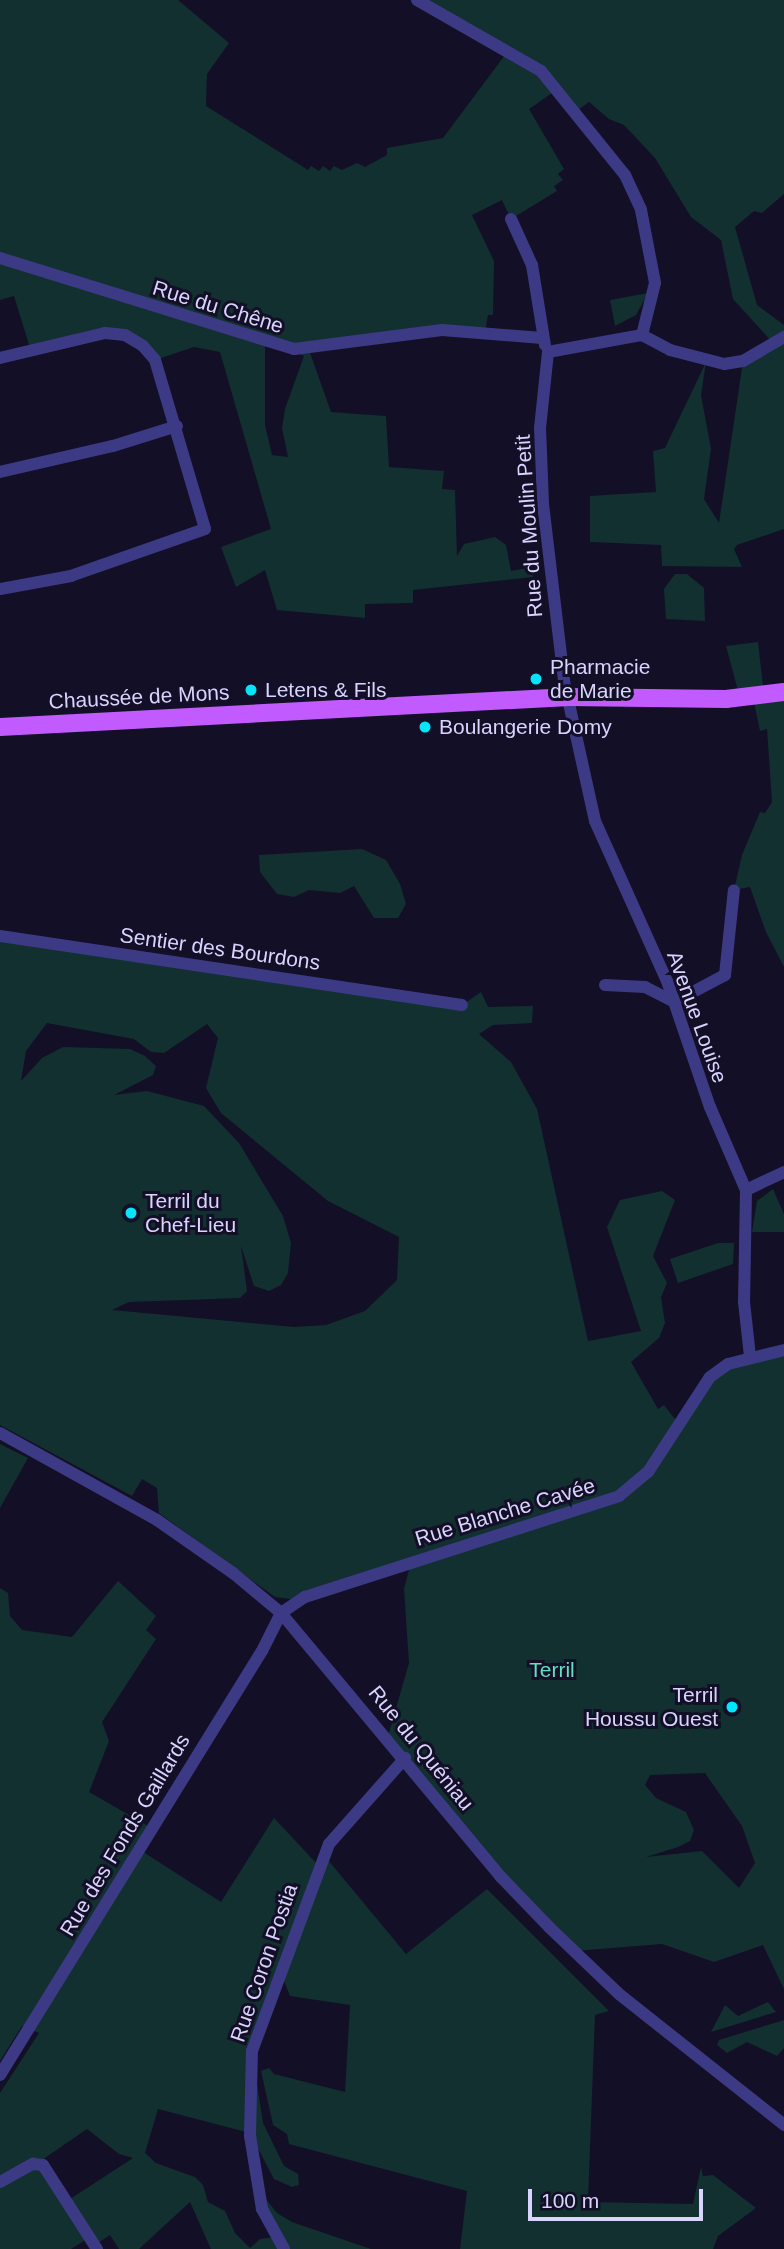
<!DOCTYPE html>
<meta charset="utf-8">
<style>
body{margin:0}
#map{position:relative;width:784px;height:2249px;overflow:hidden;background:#130f26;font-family:Arial,sans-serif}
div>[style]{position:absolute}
.green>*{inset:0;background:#12302f}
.street>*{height:12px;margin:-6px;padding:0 6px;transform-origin:6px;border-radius:6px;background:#3d3a85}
.primary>*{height:18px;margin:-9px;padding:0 9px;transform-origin:9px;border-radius:9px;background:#c25bff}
.dots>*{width:19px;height:19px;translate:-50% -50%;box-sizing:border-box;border:4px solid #130f26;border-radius:50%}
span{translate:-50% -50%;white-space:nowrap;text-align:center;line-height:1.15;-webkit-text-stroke:6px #130f26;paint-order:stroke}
.street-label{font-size:21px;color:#d9d4ff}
.poi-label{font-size:21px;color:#d9d4ff}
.left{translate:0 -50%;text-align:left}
.right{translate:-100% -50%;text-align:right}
.park-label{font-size:21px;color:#5fe0c0}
.scale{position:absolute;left:528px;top:2189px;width:175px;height:32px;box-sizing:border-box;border:4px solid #d9d4ff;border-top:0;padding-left:9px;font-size:21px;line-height:24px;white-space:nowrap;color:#d9d4ff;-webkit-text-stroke:5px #130f26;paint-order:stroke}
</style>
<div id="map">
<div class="green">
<i style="clip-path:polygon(evenodd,0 0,178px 0,229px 43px,207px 74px,206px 106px,308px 170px,311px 166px,319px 171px,323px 166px,330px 171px,334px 166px,342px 170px,357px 163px,365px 167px,387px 155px,387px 148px,443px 138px,508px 51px,417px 0,784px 0,784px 194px,762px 213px,754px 211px,735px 227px,757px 305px,784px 325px,784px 529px,737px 545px,734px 549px,742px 567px,662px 566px,661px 545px,590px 542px,590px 496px,656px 492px,653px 451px,665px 448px,706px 362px,701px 395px,711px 449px,704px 499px,719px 523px,743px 361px,773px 343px,733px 299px,721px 240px,691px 217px,655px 158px,624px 125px,609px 119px,589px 102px,577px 111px,558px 89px,529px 109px,564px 169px,558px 174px,563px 180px,554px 186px,557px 191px,511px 219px,502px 200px,472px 215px,494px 261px,493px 315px,488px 315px,485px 332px,463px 330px,309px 350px,331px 412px,386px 416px,389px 467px,444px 471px,442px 489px,455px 490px,457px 556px,464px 544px,495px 537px,506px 545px,511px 571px,532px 567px,533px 577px,413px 590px,413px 603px,365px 604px,365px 618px,277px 610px,265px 570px,236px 587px,221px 547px,271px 529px,220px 352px,194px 347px,155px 360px,119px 333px,31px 351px,14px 296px,0 300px,0 0,265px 343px,304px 356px,285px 409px,282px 428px,288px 457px,272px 455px,265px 425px,265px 343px)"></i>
<i style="clip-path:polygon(648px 293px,636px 315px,615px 326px,610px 300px)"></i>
<i style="clip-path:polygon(675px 574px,687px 574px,704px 588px,705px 621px,666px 619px,664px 589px)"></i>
<i style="clip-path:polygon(758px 642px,764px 695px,784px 692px,784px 967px,766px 932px,750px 887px,734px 890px,742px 855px,760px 812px,765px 813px,772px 802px,767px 729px,760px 731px,753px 697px,740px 698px,726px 646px)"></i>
<i style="clip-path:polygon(362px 849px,386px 860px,400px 884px,406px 904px,398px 918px,374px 918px,354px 886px,340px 893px,309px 890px,294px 897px,277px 894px,260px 872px,259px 855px)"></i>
<i style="clip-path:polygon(evenodd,0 936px,462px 1005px,481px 992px,488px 1007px,533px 1006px,532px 1023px,493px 1025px,479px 1034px,511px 1062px,537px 1109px,588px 1341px,641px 1331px,607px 1227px,620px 1200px,662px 1191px,675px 1200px,653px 1256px,667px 1283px,661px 1297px,665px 1323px,659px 1338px,631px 1362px,658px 1409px,664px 1405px,678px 1423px,724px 1366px,784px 1350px,784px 1989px,763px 1945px,714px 1962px,662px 1944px,574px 1951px,550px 1928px,388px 1736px,409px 1663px,404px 1589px,411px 1562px,291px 1599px,275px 1597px,159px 1513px,157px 1488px,142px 1479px,132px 1496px,0 1425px,0 936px,47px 1023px,134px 1039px,151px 1052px,164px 1053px,207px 1024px,218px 1038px,206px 1088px,221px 1113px,328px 1201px,399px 1237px,397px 1280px,365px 1311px,326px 1325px,294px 1327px,112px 1310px,129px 1302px,240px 1298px,247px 1291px,241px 1246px,254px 1286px,269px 1291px,281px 1285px,288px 1273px,291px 1243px,283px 1216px,239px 1143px,204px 1106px,147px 1091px,114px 1095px,153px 1075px,156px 1066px,145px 1056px,130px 1049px,63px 1047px,42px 1058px,21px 1081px,26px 1051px,47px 1023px,0 936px,705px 1773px,742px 1826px,755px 1863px,739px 1888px,702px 1851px,646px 1857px,678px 1847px,690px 1841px,694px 1830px,686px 1812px,656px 1798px,645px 1785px,650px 1775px,705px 1773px)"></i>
<i style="clip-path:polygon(773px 1189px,784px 1214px,784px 1232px,752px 1232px,757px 1201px)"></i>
<i style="clip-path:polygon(718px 1243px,734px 1243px,733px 1264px,678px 1283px,670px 1259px)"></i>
<i style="clip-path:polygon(0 1444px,28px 1458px,0 1508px)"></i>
<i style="clip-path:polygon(evenodd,118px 1581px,156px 1616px,146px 1630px,156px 1639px,102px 1722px,109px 1741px,89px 1792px,150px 1827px,137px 1848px,221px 1902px,274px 1818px,318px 1865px,323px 1854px,406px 1954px,487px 1889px,609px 2011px,595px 2015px,588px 2202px,693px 2204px,701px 2167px,703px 2176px,713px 2175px,756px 2208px,718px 2236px,713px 2249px,460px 2249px,467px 2191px,289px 2144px,287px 2134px,273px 2125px,261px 2071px,269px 2068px,274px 2074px,345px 2092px,350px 2005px,290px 1996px,283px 1978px,252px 2051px,263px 2123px,284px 2166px,298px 2174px,299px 2185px,292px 2187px,274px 2179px,250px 2133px,158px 2109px,145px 2153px,156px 2163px,195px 2177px,203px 2185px,208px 2202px,225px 2211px,235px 2233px,250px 2248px,260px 2239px,274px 2237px,265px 2198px,277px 2213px,292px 2222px,371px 2249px,211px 2249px,190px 2202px,139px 2249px,119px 2249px,110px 2235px,95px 2245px,90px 2237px,71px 2249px,0 2249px,0 2093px,39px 2033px,22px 2026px,0 2061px,0 1588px,8px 1593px,10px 1616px,22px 1630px,72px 1637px,118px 1581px,87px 2129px,119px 2154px,133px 2158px,67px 2201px,39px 2162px,87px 2129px)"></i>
<i style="clip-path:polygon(768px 2002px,776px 2012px,711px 2032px,725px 2005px,738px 2016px)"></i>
<i style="clip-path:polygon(784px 2020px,784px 2048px,777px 2056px,747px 2042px,727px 2053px,717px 2045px,719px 2040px)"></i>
</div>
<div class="street">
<i style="left:417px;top:0;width:143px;rotate:29.8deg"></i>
<i style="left:541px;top:71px;width:134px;rotate:51.1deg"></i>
<i style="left:625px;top:175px;width:38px;rotate:65deg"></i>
<i style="left:641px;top:210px;width:74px;rotate:79.1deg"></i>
<i style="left:655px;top:283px;width:54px;rotate:104deg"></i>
<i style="left:511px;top:219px;width:51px;rotate:65.5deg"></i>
<i style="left:532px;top:265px;width:81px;rotate:80.8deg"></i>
<i style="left:0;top:258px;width:308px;rotate:17.2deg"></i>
<i style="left:294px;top:349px;width:149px;rotate:-7.3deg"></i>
<i style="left:442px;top:330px;width:100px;rotate:4.6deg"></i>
<i style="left:642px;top:335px;width:32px;rotate:28deg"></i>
<i style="left:670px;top:350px;width:56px;rotate:14.5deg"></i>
<i style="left:724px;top:364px;width:19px;rotate:-9deg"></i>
<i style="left:743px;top:361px;width:48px;rotate:-30.3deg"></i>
<i style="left:548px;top:352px;width:76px;rotate:96deg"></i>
<i style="left:540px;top:428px;width:76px;rotate:87.7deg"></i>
<i style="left:543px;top:504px;width:178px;rotate:83.2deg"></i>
<i style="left:564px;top:681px;width:143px;rotate:77.5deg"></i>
<i style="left:595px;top:821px;width:175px;rotate:65.8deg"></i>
<i style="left:667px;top:981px;width:133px;rotate:71.2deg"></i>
<i style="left:710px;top:1107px;width:90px;rotate:66.6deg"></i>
<i style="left:746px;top:1190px;width:112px;rotate:91deg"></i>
<i style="left:744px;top:1302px;width:54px;rotate:83.7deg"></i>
<i style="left:548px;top:352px;width:96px;rotate:-10.3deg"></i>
<i style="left:0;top:358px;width:108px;rotate:-13.4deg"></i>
<i style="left:105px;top:333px;width:20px;rotate:6deg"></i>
<i style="left:125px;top:335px;width:21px;rotate:31deg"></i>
<i style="left:143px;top:346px;width:18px;rotate:49deg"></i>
<i style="left:155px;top:360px;width:176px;rotate:73.5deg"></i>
<i style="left:205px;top:529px;width:142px;rotate:160.7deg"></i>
<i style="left:71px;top:576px;width:72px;rotate:169.6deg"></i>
<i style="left:0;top:472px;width:116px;rotate:-13deg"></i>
<i style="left:113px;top:446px;width:67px;rotate:-17.4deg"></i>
<i style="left:0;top:936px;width:467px;rotate:8.5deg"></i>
<i style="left:605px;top:985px;width:40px;rotate:2.9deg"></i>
<i style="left:645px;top:987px;width:33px;rotate:27deg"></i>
<i style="left:674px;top:1002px;width:58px;rotate:-27.9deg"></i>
<i style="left:725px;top:975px;width:85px;rotate:-84deg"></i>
<i style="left:746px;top:1190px;width:42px;rotate:-25.3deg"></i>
<i style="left:0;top:1433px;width:179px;rotate:29deg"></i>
<i style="left:157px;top:1520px;width:93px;rotate:34.9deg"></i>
<i style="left:233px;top:1573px;width:62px;rotate:39.8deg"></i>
<i style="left:281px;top:1613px;width:342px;rotate:50.2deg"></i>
<i style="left:500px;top:1876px;width:72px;rotate:46.1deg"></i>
<i style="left:550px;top:1928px;width:95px;rotate:43.7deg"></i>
<i style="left:619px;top:1994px;width:211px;rotate:38.4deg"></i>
<i style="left:0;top:2075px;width:498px;rotate:-58.3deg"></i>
<i style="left:262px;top:1651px;width:42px;rotate:-63.4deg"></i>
<i style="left:281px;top:1613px;width:29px;rotate:-34deg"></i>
<i style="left:305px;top:1597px;width:330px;rotate:-17.8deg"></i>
<i style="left:619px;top:1496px;width:38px;rotate:-40deg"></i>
<i style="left:648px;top:1472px;width:113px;rotate:-56.9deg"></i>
<i style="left:710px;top:1377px;width:22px;rotate:-36deg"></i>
<i style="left:728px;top:1364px;width:58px;rotate:-14deg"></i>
<i style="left:0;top:2182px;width:38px;rotate:-29deg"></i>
<i style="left:33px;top:2164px;width:10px;rotate:6deg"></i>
<i style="left:43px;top:2165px;width:100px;rotate:57.3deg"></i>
<i style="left:284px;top:2249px;width:46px;rotate:-118.8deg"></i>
<i style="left:262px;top:2209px;width:74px;rotate:-99.3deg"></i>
<i style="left:250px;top:2136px;width:85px;rotate:-88.7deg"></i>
<i style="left:252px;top:2051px;width:221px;rotate:-69.6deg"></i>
<i style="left:329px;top:1844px;width:115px;rotate:-48.5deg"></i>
</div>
<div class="primary">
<i style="left:0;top:727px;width:570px;rotate:-3.02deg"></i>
<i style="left:569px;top:697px;width:157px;rotate:0.7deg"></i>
<i style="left:726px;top:699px;width:58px;rotate:-6.9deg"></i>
</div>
<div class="dots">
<i style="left:536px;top:679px;background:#00e5ff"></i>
<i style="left:251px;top:690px;background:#00e5ff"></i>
<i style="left:425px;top:727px;background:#00e5ff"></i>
<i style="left:131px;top:1213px;background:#00e5ff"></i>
<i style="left:732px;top:1707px;background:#00e5ff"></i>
</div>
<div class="street-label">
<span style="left:218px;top:307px;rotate:17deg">Rue du Chêne</span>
<span style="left:529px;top:526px;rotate:-94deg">Rue du Moulin Petit</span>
<span style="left:139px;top:697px;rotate:-3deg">Chaussée de Mons</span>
<span style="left:220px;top:949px;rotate:8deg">Sentier des Bourdons</span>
<span style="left:697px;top:1017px;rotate:70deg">Avenue Louise</span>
<span style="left:505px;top:1512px;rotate:-17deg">Rue Blanche Cavée</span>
<span style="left:421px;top:1748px;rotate:51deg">Rue du Quéniau</span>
<span style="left:125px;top:1835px;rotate:-59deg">Rue des Fonds Gaillards</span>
<span style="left:264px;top:1963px;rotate:-71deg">Rue Coron Postia</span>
</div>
<div class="poi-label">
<span class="left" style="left:550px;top:679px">Pharmacie<br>de Marie</span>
<span class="left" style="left:265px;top:690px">Letens &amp; Fils</span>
<span class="left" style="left:439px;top:727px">Boulangerie Domy</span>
<span class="left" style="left:145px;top:1213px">Terril du<br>Chef-Lieu</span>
<span class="right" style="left:718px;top:1707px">Terril<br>Houssu Ouest</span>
</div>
<div class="park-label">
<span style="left:552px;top:1670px">Terril</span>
</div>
<div class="scale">100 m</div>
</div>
